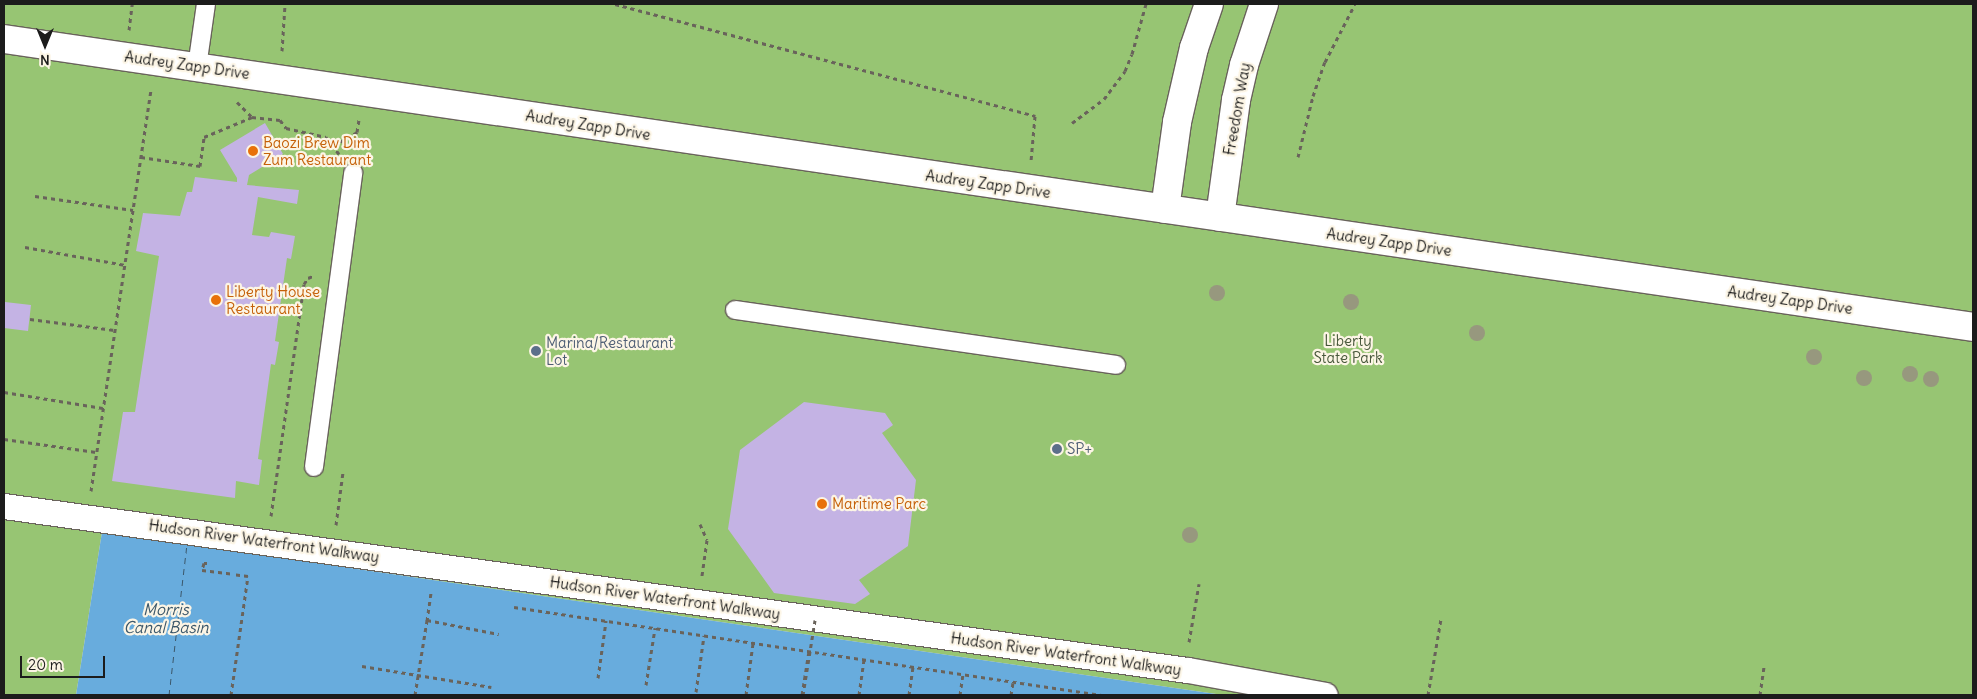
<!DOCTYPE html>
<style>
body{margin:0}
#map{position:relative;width:1977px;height:699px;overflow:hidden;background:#f8e7d0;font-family:Delius,sans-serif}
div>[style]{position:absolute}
.green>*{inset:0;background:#97c573}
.water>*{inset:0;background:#68acdd}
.ferry>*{height:1px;margin-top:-0.5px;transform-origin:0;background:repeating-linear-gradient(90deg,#3a5669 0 6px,transparent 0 11px)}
.building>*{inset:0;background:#c4b3e4}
.path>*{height:3px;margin-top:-1.5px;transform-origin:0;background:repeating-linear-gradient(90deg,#69635b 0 4px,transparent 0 8px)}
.roads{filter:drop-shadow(1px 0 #69635b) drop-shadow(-1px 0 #69635b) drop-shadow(0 1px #69635b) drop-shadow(0 -1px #69635b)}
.service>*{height:18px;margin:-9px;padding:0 9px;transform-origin:9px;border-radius:9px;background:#fff}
.pedestrian>*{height:25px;margin:-12.5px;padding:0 12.5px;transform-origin:12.5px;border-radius:12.5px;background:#fff}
.minor>*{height:28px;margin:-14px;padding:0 14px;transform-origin:14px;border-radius:14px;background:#fff}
.path-bridge>*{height:3px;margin-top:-1.5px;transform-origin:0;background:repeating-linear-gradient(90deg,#69635b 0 4px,transparent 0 8px)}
.trees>*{width:16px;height:16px;margin:-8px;border-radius:50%;background:#97987e}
.dots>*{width:14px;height:14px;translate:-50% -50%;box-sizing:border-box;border:2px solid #fcf5e5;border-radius:50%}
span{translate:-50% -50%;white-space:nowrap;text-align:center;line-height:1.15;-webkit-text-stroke:4.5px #fcf5e5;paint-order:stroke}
.street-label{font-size:15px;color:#1c1c1c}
.food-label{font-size:15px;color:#c56008}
.left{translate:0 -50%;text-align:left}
.park-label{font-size:15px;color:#47573a}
.service-label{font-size:15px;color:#4e5e75}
.water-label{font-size:16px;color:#3a5669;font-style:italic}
.frame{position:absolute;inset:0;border:5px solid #1c1c1c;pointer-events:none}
.north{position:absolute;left:20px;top:20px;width:50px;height:50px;-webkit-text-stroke:4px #fcf5e5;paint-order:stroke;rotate:180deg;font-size:14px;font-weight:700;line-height:20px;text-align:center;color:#1c1c1c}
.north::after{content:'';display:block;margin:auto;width:18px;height:22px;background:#1c1c1c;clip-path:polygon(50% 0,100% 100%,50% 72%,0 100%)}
.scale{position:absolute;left:20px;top:656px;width:85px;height:22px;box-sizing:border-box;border:2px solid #1c1c1c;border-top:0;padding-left:6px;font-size:15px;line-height:18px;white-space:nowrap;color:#1c1c1c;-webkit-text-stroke:4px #fcf5e5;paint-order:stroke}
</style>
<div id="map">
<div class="green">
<i style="clip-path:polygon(4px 4px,1973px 4px,1973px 695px,1223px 695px,102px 532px,76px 695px,4px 695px)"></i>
</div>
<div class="water">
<i style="clip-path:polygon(102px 532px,1223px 695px,76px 695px)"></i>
</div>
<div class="ferry">
<i style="left:169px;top:695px;width:151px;rotate:-83.2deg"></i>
</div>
<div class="building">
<i style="clip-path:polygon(265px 123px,283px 154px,249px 175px,247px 185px,299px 190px,297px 204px,258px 197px,252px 235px,269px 237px,271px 232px,295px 236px,291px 259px,287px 258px,275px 341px,279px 342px,275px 365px,271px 364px,258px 459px,262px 460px,259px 485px,236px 481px,235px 498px,112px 481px,123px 412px,135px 412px,159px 256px,136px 251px,143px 213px,180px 216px,187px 192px,192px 192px,195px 177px,237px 182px,237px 178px,220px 150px)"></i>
<i style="clip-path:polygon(5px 302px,31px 305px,28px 331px,4px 328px)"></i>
<i style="clip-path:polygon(804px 402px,885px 413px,893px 425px,882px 433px,916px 480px,908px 546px,859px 580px,870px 594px,855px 604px,774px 593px,728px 529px,740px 450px)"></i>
</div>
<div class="path">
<i style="left:615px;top:4px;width:435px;rotate:14.9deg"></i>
<i style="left:1035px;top:116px;width:45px;rotate:95.1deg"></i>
<i style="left:129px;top:30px;width:26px;rotate:-83deg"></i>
<i style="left:282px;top:51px;width:47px;rotate:-86.3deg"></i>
<i style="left:237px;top:102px;width:21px;rotate:45deg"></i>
<i style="left:252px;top:117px;width:28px;rotate:6deg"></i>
<i style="left:280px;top:120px;width:10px;rotate:53deg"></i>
<i style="left:286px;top:128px;width:41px;rotate:12.7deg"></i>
<i style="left:326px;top:137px;width:11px;rotate:52deg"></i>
<i style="left:1072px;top:123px;width:40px;rotate:-37deg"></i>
<i style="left:1104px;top:99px;width:35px;rotate:-53deg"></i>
<i style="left:1125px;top:71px;width:18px;rotate:-68deg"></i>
<i style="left:1132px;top:54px;width:52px;rotate:-74.4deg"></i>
<i style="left:339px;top:154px;width:10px;rotate:-127deg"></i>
<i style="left:333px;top:146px;width:28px;rotate:-30deg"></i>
<i style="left:357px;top:132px;width:13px;rotate:-81deg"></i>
<i style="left:141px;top:157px;width:60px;rotate:8.7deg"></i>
<i style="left:200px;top:166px;width:29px;rotate:-82deg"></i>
<i style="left:204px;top:137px;width:52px;rotate:-22.6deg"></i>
<i style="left:1298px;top:157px;width:63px;rotate:-76.2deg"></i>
<i style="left:1313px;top:96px;width:36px;rotate:-71deg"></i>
<i style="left:1325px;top:62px;width:65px;rotate:-62.7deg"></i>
<i style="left:35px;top:196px;width:99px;rotate:8.1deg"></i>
<i style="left:25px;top:247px;width:102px;rotate:10.2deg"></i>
<i style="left:30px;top:319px;width:85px;rotate:7.5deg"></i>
<i style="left:4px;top:392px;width:100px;rotate:9.2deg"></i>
<i style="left:4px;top:439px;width:93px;rotate:8deg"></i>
<i style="left:91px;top:491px;width:406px;rotate:-81.5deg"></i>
<i style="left:271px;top:516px;width:234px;rotate:-81.9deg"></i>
<i style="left:304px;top:284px;width:7px;rotate:-56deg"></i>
<i style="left:308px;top:278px;width:5px;rotate:-22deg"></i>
<i style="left:700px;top:524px;width:17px;rotate:66deg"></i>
<i style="left:707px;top:540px;width:36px;rotate:98deg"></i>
<i style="left:336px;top:525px;width:53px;rotate:-82.5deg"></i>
<i style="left:207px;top:563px;width:3px;rotate:180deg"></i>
<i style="left:204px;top:563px;width:7px;rotate:106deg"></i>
<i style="left:202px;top:570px;width:31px;rotate:7deg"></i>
<i style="left:514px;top:607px;width:594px;rotate:8.53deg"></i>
<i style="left:427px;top:621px;width:28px;rotate:-82deg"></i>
<i style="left:1189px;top:642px;width:59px;rotate:-80.2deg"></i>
<i style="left:362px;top:666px;width:131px;rotate:9.2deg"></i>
<i style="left:598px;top:678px;width:58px;rotate:-82deg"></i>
<i style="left:646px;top:685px;width:58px;rotate:-81deg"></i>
<i style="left:696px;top:692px;width:57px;rotate:-81.9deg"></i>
<i style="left:231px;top:695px;width:120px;rotate:-81.9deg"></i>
<i style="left:248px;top:576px;width:16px;rotate:-173deg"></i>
<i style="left:415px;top:695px;width:76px;rotate:-80.9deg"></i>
<i style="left:427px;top:620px;width:73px;rotate:11deg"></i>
<i style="left:746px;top:695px;width:52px;rotate:-82.3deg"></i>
<i style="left:802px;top:695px;width:45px;rotate:-81deg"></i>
<i style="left:859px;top:695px;width:36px;rotate:-82deg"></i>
<i style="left:909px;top:695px;width:28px;rotate:-82deg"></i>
<i style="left:960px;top:695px;width:21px;rotate:-82deg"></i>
<i style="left:1011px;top:695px;width:13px;rotate:-81deg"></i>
<i style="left:1428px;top:695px;width:77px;rotate:-80.3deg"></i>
<i style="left:1760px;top:695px;width:29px;rotate:-82deg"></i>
</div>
<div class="roads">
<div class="service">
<i style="left:197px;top:67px;width:64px;rotate:-81.9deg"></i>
<i style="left:735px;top:310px;width:385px;rotate:8.2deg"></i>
<i style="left:314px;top:467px;width:297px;rotate:-82.4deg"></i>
</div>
<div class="pedestrian">
<i style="left:4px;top:506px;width:1195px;rotate:7.89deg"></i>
<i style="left:1188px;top:670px;width:139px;rotate:10.3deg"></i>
</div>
<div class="minor">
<i style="left:4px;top:39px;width:1990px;rotate:8.32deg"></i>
<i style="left:1165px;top:209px;width:88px;rotate:-82.1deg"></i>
<i style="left:1177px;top:122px;width:76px;rotate:-77.1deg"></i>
<i style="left:1194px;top:48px;width:46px;rotate:-71.2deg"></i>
<i style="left:1220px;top:217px;width:118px;rotate:-82.2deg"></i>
<i style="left:1236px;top:100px;width:36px;rotate:-77deg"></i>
<i style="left:1244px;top:65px;width:64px;rotate:-71.8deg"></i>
</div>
</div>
<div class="path-bridge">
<i style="left:803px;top:695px;width:76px;rotate:-80.9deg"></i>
</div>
<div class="trees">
<i style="left:1217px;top:293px"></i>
<i style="left:1351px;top:302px"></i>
<i style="left:1477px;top:333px"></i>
<i style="left:1814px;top:357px"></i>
<i style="left:1910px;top:374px"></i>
<i style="left:1864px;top:378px"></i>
<i style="left:1931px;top:379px"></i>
<i style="left:1190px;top:535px"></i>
</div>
<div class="dots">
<i style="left:253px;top:151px;background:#e8710a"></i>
<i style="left:216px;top:300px;background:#e8710a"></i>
<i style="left:536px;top:351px;background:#5c6f8a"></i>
<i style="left:1057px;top:449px;background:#5c6f8a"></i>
<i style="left:822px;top:504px;background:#e8710a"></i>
</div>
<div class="street-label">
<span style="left:187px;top:65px;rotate:8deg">Audrey Zapp Drive</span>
<span style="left:1237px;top:109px;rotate:-80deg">Freedom Way</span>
<span style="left:588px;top:125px;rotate:9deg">Audrey Zapp Drive</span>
<span style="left:988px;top:184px;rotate:8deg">Audrey Zapp Drive</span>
<span style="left:1389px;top:242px;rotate:8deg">Audrey Zapp Drive</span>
<span style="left:1790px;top:300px;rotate:8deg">Audrey Zapp Drive</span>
<span style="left:264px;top:541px;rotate:8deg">Hudson River Waterfront Walkway</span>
<span style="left:665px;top:598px;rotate:8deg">Hudson River Waterfront Walkway</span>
<span style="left:1066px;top:654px;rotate:8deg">Hudson River Waterfront Walkway</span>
</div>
<div class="food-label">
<span class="left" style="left:263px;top:151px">Baozi Brew Dim<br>Zum Restaurant</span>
<span class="left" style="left:226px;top:300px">Liberty House<br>Restaurant</span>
<span class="left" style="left:832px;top:504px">Maritime Parc</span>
</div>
<div class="park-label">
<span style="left:1348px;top:349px">Liberty<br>State Park</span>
</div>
<div class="service-label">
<span class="left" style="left:546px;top:351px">Marina/Restaurant<br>Lot</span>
<span class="left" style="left:1067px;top:449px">SP+</span>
</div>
<div class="water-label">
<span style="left:166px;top:618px">Morris<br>Canal Basin</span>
</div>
<div class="frame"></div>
<div class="north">N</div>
<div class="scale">20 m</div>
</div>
